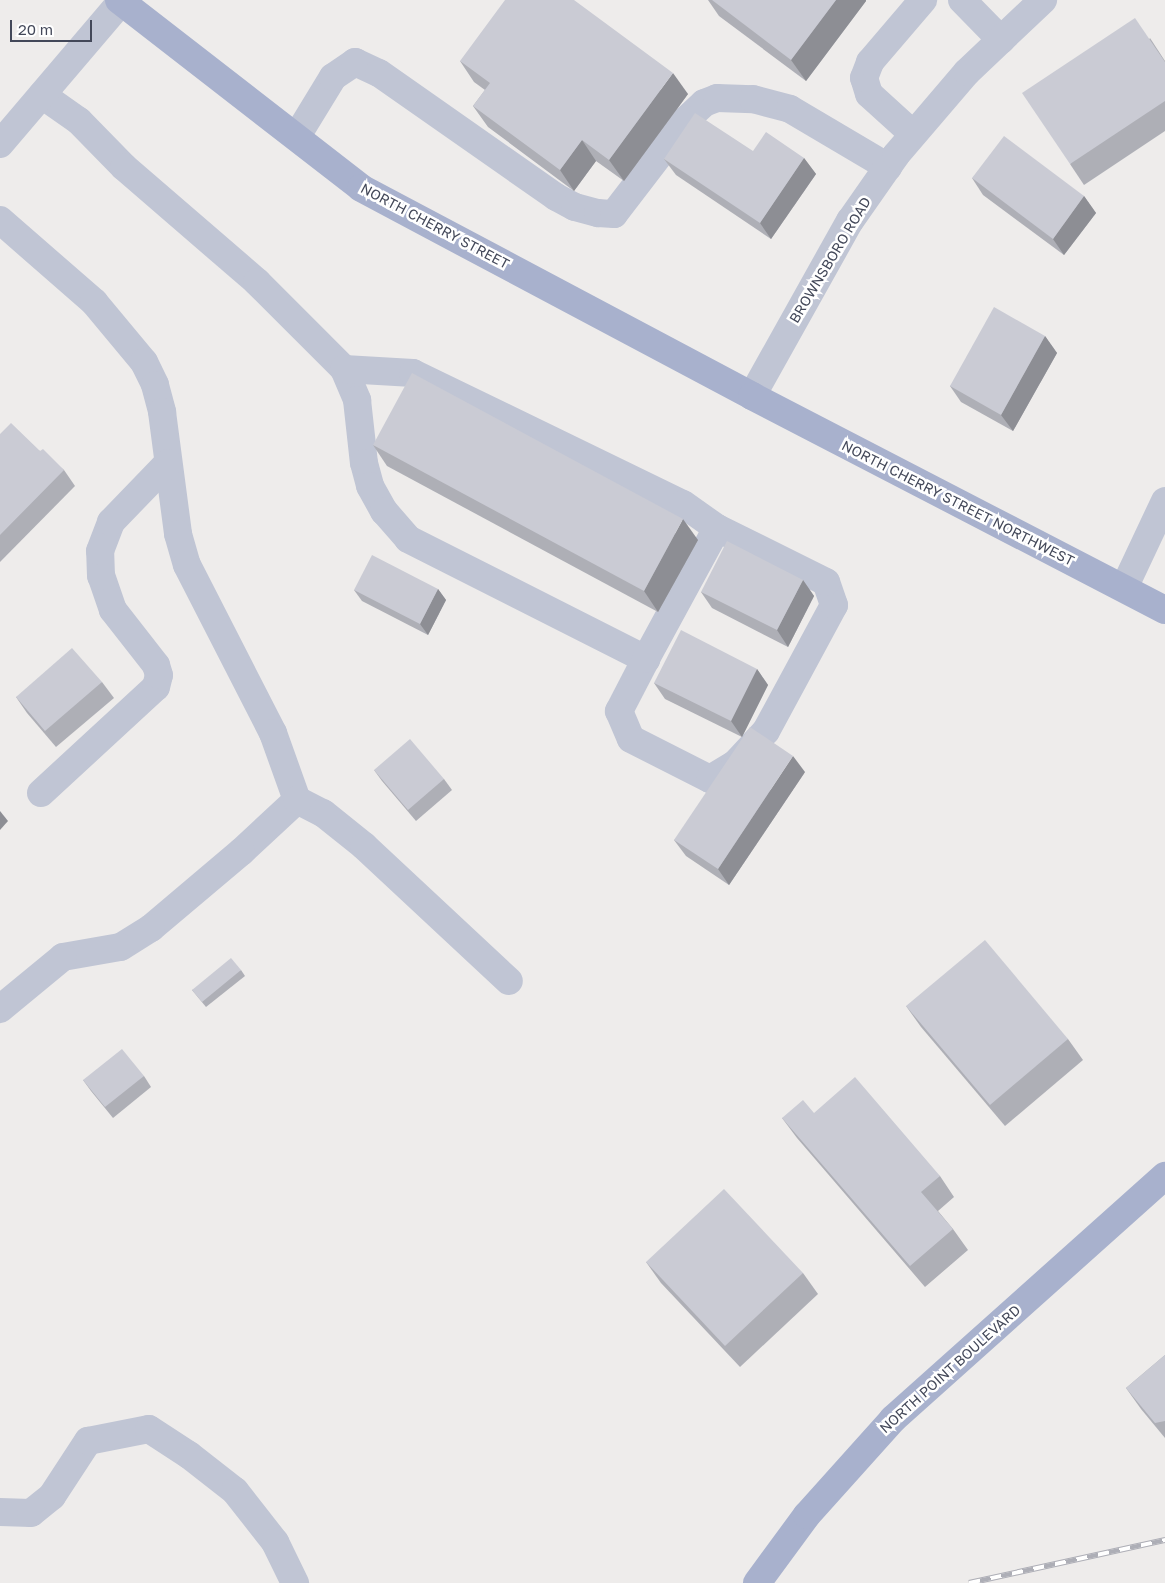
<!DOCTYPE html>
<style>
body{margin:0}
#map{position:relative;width:1165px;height:1583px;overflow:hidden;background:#eeeceb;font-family:"Golos Text",sans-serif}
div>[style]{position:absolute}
.minor>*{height:28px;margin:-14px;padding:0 14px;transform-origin:14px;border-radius:14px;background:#c0c5d4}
.major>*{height:28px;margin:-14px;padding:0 14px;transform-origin:14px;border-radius:14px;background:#a8b1cd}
.rail>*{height:5.5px;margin-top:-2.75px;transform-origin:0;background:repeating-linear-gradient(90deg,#fff 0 11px,#adaeb6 0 22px);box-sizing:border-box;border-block:1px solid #adaeb6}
.wall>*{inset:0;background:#aeafb6}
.shaded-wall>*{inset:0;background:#8d8e94}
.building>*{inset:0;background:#cacbd4}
span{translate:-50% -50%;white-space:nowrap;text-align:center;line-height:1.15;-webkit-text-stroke:5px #fff;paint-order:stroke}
.street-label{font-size:14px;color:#434859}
.scale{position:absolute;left:10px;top:20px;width:82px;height:22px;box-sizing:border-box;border:2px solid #434859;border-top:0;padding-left:6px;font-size:15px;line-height:18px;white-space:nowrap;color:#434859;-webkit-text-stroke:4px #fff;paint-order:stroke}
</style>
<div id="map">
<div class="minor">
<i style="left:962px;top:0;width:56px;rotate:45.7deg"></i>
<i style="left:42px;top:95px;width:45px;rotate:35.1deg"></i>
<i style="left:79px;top:121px;width:64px;rotate:45.6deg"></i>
<i style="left:124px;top:167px;width:176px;rotate:40.8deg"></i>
<i style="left:257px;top:282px;width:123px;rotate:45deg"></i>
<i style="left:344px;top:369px;width:34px;rotate:67deg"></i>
<i style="left:357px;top:400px;width:63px;rotate:83.7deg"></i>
<i style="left:364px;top:463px;width:24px;rotate:75deg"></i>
<i style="left:370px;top:486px;width:29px;rotate:61deg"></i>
<i style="left:384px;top:511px;width:37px;rotate:49deg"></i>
<i style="left:408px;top:539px;width:267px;rotate:26.8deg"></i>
<i style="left:646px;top:659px;width:59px;rotate:117.4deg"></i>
<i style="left:619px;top:711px;width:30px;rotate:67deg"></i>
<i style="left:631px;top:739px;width:89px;rotate:26.9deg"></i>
<i style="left:710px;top:779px;width:29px;rotate:-31deg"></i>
<i style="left:735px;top:764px;width:45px;rotate:-46.8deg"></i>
<i style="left:766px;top:731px;width:143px;rotate:-61.6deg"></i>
<i style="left:834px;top:605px;width:24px;rotate:-109deg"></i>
<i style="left:826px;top:582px;width:122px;rotate:-153.6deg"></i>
<i style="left:717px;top:528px;width:149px;rotate:118.5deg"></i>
<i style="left:913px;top:134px;width:59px;rotate:-137.7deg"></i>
<i style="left:869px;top:94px;width:17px;rotate:-107deg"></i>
<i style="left:864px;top:78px;width:17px;rotate:-69deg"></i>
<i style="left:870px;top:62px;width:82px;rotate:-49.5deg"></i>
<i style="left:297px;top:136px;width:69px;rotate:-58.6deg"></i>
<i style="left:333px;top:77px;width:27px;rotate:-34deg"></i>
<i style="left:355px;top:62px;width:26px;rotate:25deg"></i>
<i style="left:379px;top:73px;width:216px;rotate:35deg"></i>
<i style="left:556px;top:197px;width:21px;rotate:28deg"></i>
<i style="left:575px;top:207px;width:24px;rotate:15deg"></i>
<i style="left:598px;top:213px;width:16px;rotate:4deg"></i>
<i style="left:614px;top:214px;width:120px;rotate:-52.5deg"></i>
<i style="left:687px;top:119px;width:23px;rotate:-43deg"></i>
<i style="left:704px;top:103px;width:14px;rotate:-21deg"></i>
<i style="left:717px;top:98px;width:36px;rotate:2deg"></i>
<i style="left:753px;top:99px;width:38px;rotate:15deg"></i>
<i style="left:790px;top:109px;width:114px;rotate:30.6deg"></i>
<i style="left:0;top:144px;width:187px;rotate:-49.6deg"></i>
<i style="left:0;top:220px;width:125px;rotate:41.1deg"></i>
<i style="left:94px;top:302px;width:78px;rotate:50.2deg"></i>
<i style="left:144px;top:362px;width:25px;rotate:64deg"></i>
<i style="left:155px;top:385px;width:28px;rotate:75deg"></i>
<i style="left:162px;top:412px;width:123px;rotate:82.5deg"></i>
<i style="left:178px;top:534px;width:32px;rotate:74deg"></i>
<i style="left:187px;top:565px;width:189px;rotate:62.9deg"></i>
<i style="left:273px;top:733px;width:71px;rotate:70.3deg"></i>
<i style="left:297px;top:800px;width:76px;rotate:137.1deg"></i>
<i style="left:241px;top:852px;width:118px;rotate:139.8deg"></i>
<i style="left:151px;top:928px;width:36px;rotate:148deg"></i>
<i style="left:120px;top:947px;width:58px;rotate:170deg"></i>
<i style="left:63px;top:957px;width:82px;rotate:140.5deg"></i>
<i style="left:344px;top:369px;width:69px;rotate:3.3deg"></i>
<i style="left:413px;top:373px;width:300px;rotate:25.9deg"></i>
<i style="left:683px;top:504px;width:42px;rotate:35.2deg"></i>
<i style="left:752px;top:396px;width:201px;rotate:-60.8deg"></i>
<i style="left:850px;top:221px;width:80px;rotate:-55.1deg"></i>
<i style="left:896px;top:155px;width:109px;rotate:-49.5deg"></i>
<i style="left:967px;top:72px;width:105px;rotate:-43.5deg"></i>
<i style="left:1124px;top:588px;width:96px;rotate:-64.8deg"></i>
<i style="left:41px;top:793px;width:156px;rotate:-42.7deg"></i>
<i style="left:156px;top:687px;width:12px;rotate:-76deg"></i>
<i style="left:159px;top:675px;width:10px;rotate:-107deg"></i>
<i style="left:156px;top:665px;width:70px;rotate:-128deg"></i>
<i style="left:113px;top:610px;width:36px;rotate:-109deg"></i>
<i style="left:101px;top:576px;width:25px;rotate:-92deg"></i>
<i style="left:100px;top:551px;width:31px;rotate:-69deg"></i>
<i style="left:111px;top:522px;width:82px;rotate:-46deg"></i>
<i style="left:297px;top:800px;width:29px;rotate:27deg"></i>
<i style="left:323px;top:813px;width:53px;rotate:38.8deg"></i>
<i style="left:364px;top:846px;width:198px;rotate:43deg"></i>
<i style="left:0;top:1512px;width:31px;rotate:2deg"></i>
<i style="left:31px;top:1513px;width:27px;rotate:-39deg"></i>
<i style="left:52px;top:1496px;width:66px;rotate:-56.8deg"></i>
<i style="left:88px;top:1441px;width:62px;rotate:-11.1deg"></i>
<i style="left:149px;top:1429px;width:48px;rotate:33deg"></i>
<i style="left:189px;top:1455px;width:58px;rotate:38deg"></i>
<i style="left:235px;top:1491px;width:65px;rotate:51.9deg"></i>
<i style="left:275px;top:1542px;width:46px;rotate:64deg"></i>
</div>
<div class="major">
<i style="left:119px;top:0;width:306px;rotate:37.8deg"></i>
<i style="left:361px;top:188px;width:443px;rotate:28deg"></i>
<i style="left:752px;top:396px;width:465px;rotate:27.4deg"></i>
<i style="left:757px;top:1583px;width:84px;rotate:-53.7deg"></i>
<i style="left:807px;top:1515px;width:129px;rotate:-48.1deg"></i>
<i style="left:893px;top:1419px;width:365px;rotate:-41.8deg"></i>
</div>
<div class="rail">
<i style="left:969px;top:1583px;width:201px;rotate:-12.4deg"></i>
</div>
<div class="wall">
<i style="clip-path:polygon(708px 0,866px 0,866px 1px,806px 81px,719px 16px)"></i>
<i style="clip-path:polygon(1150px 38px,1165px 61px,1165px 131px,1084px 185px,1070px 164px)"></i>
<i style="clip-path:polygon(460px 61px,688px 94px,624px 181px,596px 161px,574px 191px,488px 127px,473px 106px,485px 90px,474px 82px)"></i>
<i style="clip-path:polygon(753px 151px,804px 158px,816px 174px,771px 239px,676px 175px,664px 159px)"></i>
<i style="clip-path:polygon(972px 178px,1084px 196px,1096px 213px,1064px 255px,983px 195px)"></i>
<i style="clip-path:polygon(1045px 336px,1057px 353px,1013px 431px,961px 402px,950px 386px)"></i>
<i style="clip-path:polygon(0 434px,40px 451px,64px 470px,75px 486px,0 562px)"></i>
<i style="clip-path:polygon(373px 445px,698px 540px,658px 612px,387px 466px)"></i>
<i style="clip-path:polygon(803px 580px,814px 596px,788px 647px,712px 608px,701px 592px)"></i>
<i style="clip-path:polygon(438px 589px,446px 600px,428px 635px,362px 601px,354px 590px)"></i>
<i style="clip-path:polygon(757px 669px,768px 685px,742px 737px,665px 699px,654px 683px)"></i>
<i style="clip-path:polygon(102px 682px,114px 698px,56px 747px,27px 713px,16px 697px)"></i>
<i style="clip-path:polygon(374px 770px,444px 779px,452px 790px,416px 821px,382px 781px)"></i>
<i style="clip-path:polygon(805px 772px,729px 885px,686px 856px,674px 840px)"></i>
<i style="clip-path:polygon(241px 970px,245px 976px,206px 1007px,192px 990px)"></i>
<i style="clip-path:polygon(906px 1006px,1068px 1039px,1083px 1060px,1005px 1126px,921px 1027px)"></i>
<i style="clip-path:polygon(144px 1076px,151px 1087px,113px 1118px,91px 1091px,83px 1080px)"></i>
<i style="clip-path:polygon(814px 1113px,940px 1176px,954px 1197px,938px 1211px,953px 1229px,968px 1250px,925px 1287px,797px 1138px,782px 1118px)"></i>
<i style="clip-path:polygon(646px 1262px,803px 1273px,818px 1294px,740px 1367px,661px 1283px)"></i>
<i style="clip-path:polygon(1165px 1355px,1165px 1438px,1141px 1409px,1126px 1388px)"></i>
</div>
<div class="shaded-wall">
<i style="clip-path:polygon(836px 0,866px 0,866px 1px,806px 81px,791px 60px)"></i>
<i style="clip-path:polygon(673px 73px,688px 94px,624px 181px,609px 160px)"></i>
<i style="clip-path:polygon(582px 140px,596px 161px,574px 191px,560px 170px)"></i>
<i style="clip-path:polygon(804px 158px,816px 174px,771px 239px,760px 223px)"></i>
<i style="clip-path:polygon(1084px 196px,1096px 213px,1064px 255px,1053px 239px)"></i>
<i style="clip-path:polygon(1045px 336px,1057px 353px,1013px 431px,1001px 415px)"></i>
<i style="clip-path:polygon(683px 519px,698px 540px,658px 612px,644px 591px)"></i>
<i style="clip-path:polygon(803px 580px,814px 596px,788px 647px,777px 630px)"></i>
<i style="clip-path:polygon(438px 589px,446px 600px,428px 635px,420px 624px)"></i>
<i style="clip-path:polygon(757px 669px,768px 685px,742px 737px,731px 721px)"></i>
<i style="clip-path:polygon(793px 756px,805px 772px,729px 885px,718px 869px)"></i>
<i style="clip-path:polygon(0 811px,8px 821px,0 830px)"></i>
</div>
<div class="building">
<i style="clip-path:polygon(505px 0,574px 0,673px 73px,609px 160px,582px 140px,560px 170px,473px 106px,490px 83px,460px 61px)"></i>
<i style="clip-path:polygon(712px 0,836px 0,791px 60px)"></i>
<i style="clip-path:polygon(1135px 18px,1165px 62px,1165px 101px,1070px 164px,1022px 93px)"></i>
<i style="clip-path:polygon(695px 113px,753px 151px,766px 132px,804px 158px,760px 223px,664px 159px)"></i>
<i style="clip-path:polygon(1004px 136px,1084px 196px,1053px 239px,972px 178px)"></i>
<i style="clip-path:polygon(994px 307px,1045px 336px,1001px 415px,950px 386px)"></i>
<i style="clip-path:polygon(412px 373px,683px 519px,644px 591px,373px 445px)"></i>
<i style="clip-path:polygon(11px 423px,40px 451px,43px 449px,64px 470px,0 535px,0 434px)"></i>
<i style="clip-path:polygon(727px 541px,803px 580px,777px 630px,701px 592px)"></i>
<i style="clip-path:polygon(372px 555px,438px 589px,420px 624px,354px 590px)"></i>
<i style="clip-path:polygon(681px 630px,757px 669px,731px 721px,654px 683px)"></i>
<i style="clip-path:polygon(72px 648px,102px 682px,45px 731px,16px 697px)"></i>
<i style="clip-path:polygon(750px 727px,793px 756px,718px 869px,674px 840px)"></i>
<i style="clip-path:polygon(410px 739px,444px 779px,408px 810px,374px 770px)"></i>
<i style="clip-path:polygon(985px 940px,1068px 1039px,990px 1105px,906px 1006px)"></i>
<i style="clip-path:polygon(231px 958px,241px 970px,202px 1002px,192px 990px)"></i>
<i style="clip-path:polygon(122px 1049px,144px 1076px,105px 1107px,83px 1080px)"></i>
<i style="clip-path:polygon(855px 1077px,940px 1176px,921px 1192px,953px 1229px,910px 1266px,782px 1118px,803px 1100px,814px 1113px)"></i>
<i style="clip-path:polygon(724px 1189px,803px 1273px,725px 1346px,646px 1262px)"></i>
<i style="clip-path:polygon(1165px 1355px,1165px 1421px,1155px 1423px,1126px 1388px)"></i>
</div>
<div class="street-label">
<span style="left:435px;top:226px;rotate:28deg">NORTH CHERRY STREET</span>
<span style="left:830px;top:260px;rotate:-59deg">BROWNSBORO ROAD</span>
<span style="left:958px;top:503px;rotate:27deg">NORTH CHERRY STREET NORTHWEST</span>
<span style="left:950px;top:1369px;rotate:-42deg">NORTH POINT BOULEVARD</span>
</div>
<div class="scale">20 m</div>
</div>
